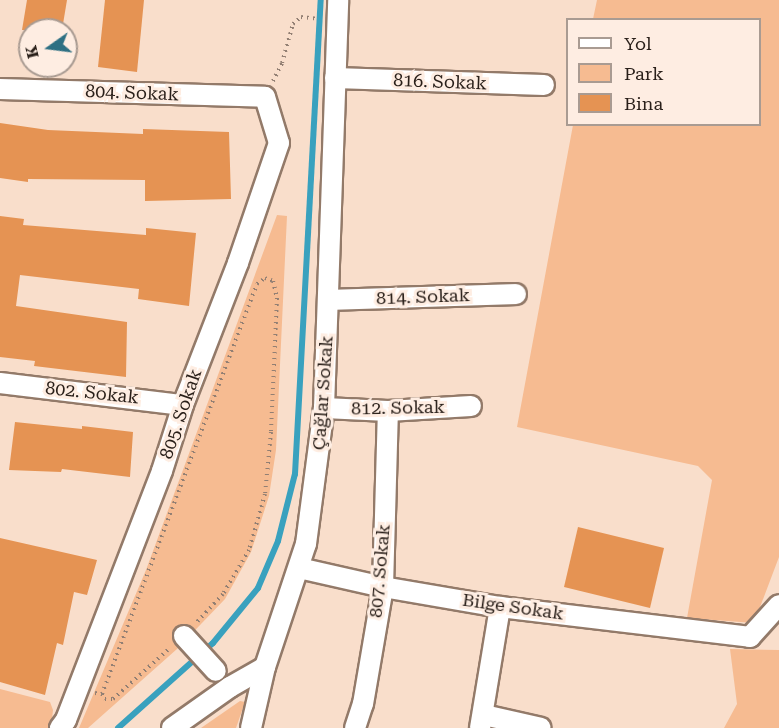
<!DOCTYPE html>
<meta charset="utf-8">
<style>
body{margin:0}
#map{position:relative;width:779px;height:728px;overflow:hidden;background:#f9decb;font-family:"Roboto Serif",serif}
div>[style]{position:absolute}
.green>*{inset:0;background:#f6bb91}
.stream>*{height:6px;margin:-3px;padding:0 3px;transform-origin:3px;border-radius:3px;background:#39a1be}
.building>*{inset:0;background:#e59353}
.path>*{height:4px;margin-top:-2px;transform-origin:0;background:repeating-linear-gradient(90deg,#927f73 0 1.5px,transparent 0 6px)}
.roads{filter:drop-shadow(2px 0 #937a69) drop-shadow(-2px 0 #937a69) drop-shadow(0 2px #937a69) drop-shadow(0 -2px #937a69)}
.street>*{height:20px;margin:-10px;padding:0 10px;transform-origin:10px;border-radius:10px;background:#fff}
span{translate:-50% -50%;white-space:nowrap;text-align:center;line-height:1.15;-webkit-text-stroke:6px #feede2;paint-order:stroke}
.street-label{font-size:18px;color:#291f19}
.legend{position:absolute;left:566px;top:18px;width:195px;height:108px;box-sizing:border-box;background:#feede2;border:2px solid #a99b92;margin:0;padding:8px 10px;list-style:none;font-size:18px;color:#291f19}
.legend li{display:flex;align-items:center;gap:12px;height:30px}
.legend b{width:30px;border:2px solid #a99b92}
.north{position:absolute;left:18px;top:18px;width:60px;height:60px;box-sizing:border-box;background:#feede2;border:2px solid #a99b92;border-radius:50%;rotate:256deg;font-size:16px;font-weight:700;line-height:24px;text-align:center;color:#291f19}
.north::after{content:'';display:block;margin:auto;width:21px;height:27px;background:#2e7083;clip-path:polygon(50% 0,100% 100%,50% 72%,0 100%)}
</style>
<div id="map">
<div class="green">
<i style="clip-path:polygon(597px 0,779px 0,779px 557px,754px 623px,687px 618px,712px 480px,698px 466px,517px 427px,573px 125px,760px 124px,760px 20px,593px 19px)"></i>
<i style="clip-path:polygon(277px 215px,287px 216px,276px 450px,269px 496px,251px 552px,225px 599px,177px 649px,88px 728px,79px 728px,146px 570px)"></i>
<i style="clip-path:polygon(730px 649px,779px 650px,779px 728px,724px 728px,737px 704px)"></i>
<i style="clip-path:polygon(0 689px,50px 702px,53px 710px,51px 728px,0 728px)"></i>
<i style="clip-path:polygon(240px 701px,245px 702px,236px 728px,201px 728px)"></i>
</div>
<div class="stream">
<i style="left:118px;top:728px;width:127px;rotate:-41.8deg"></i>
<i style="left:213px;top:643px;width:71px;rotate:-50.7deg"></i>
<i style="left:258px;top:588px;width:51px;rotate:-66.9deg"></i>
<i style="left:278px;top:541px;width:69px;rotate:-75.8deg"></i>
<i style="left:295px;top:474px;width:475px;rotate:-86.9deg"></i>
</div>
<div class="building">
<i style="clip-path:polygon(27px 0,67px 0,62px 30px,22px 30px)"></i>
<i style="clip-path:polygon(105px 0,144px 0,137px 72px,98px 67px)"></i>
<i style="clip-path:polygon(0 123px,48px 130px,143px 134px,143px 129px,229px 132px,231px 199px,145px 201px,145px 180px,28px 179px,28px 182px,0 178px)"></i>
<i style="clip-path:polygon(0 216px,24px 219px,23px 225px,146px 235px,146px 228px,196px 233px,189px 306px,138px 299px,139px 289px,20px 275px,16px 306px,127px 322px,126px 377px,34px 366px,35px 361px,0 357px)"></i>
<i style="clip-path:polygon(15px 422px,82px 429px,82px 426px,133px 432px,130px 477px,62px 469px,61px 472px,9px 470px)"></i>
<i style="clip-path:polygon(578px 527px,664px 548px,650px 608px,564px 587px)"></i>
<i style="clip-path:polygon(0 538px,97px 560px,87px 595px,74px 592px,63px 645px,57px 643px,45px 695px,0 682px)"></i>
</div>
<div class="path">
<i style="left:273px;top:81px;width:20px;rotate:-63deg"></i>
<i style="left:282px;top:63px;width:41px;rotate:-74.2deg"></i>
<i style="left:293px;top:24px;width:11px;rotate:-41deg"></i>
<i style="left:301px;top:17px;width:18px;rotate:6deg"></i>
<i style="left:95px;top:693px;width:7px;rotate:8deg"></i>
<i style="left:102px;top:694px;width:6px;rotate:59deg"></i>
<i style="left:105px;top:699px;width:8px"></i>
<i style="left:113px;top:699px;width:76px;rotate:-41.8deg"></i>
<i style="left:102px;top:694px;width:438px;rotate:-69.3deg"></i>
<i style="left:257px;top:284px;width:10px;rotate:-37deg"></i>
<i style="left:265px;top:278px;width:9px;rotate:21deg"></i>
<i style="left:273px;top:281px;width:17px;rotate:77deg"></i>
<i style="left:277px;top:298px;width:134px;rotate:92.6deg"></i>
<i style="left:271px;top:432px;width:62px;rotate:95.5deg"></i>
<i style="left:265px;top:494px;width:58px;rotate:105.9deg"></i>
<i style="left:249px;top:550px;width:51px;rotate:120.6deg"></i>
<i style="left:223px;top:594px;width:38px;rotate:133deg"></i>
</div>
<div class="roads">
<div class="street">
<i style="left:335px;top:78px;width:209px;rotate:1.9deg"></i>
<i style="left:0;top:89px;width:265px;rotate:1.7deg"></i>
<i style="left:265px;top:97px;width:48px;rotate:73.1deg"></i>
<i style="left:279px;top:143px;width:127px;rotate:108.9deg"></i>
<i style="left:238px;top:263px;width:152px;rotate:111.2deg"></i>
<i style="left:183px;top:405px;width:69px;rotate:107.7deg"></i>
<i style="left:162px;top:471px;width:267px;rotate:111.1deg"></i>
<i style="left:66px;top:720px;width:10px;rotate:127deg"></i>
<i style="left:329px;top:300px;width:187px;rotate:-1.8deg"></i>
<i style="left:0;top:383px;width:184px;rotate:6.9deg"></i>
<i style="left:324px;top:408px;width:64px;rotate:2.7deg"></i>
<i style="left:388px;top:411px;width:83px;rotate:-3.4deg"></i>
<i style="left:299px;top:568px;width:86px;rotate:12.7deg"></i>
<i style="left:383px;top:587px;width:119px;rotate:9.7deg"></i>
<i style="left:500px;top:607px;width:252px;rotate:6.8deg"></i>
<i style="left:750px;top:637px;width:43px;rotate:-47.8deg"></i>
<i style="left:184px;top:636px;width:47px;rotate:47.6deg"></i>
<i style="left:484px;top:715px;width:58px;rotate:12.8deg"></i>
<i style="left:172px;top:728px;width:71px;rotate:-35.3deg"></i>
<i style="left:230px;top:687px;width:40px;rotate:-29.7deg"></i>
<i style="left:265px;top:667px;width:130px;rotate:-71.6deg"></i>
<i style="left:306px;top:544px;width:137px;rotate:-82.5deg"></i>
<i style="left:324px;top:408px;width:408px;rotate:-88deg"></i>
<i style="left:251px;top:728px;width:63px;rotate:-77.1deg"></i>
<i style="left:355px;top:728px;width:25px;rotate:-72deg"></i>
<i style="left:363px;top:704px;width:119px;rotate:-80.3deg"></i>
<i style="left:383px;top:587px;width:176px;rotate:-88.4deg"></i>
<i style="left:480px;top:728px;width:123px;rotate:-80.6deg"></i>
</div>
</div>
<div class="street-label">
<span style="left:440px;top:82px;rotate:2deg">816. Sokak</span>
<span style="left:132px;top:93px;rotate:2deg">804. Sokak</span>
<span style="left:423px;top:297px;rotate:-2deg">814. Sokak</span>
<span style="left:92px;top:393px;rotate:6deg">802. Sokak</span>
<span style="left:323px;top:393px;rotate:-86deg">Çağlar Sokak</span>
<span style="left:398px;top:408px;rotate:-1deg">812. Sokak</span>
<span style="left:181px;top:414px;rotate:-71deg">805. Sokak</span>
<span style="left:380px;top:571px;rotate:-85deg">807. Sokak</span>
<span style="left:513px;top:607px;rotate:8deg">Bilge Sokak</span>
</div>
<ul class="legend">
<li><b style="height:8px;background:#fff"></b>Yol</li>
<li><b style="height:16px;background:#f6bb91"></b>Park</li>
<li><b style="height:16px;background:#e59353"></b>Bina</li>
</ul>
<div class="north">K</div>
</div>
